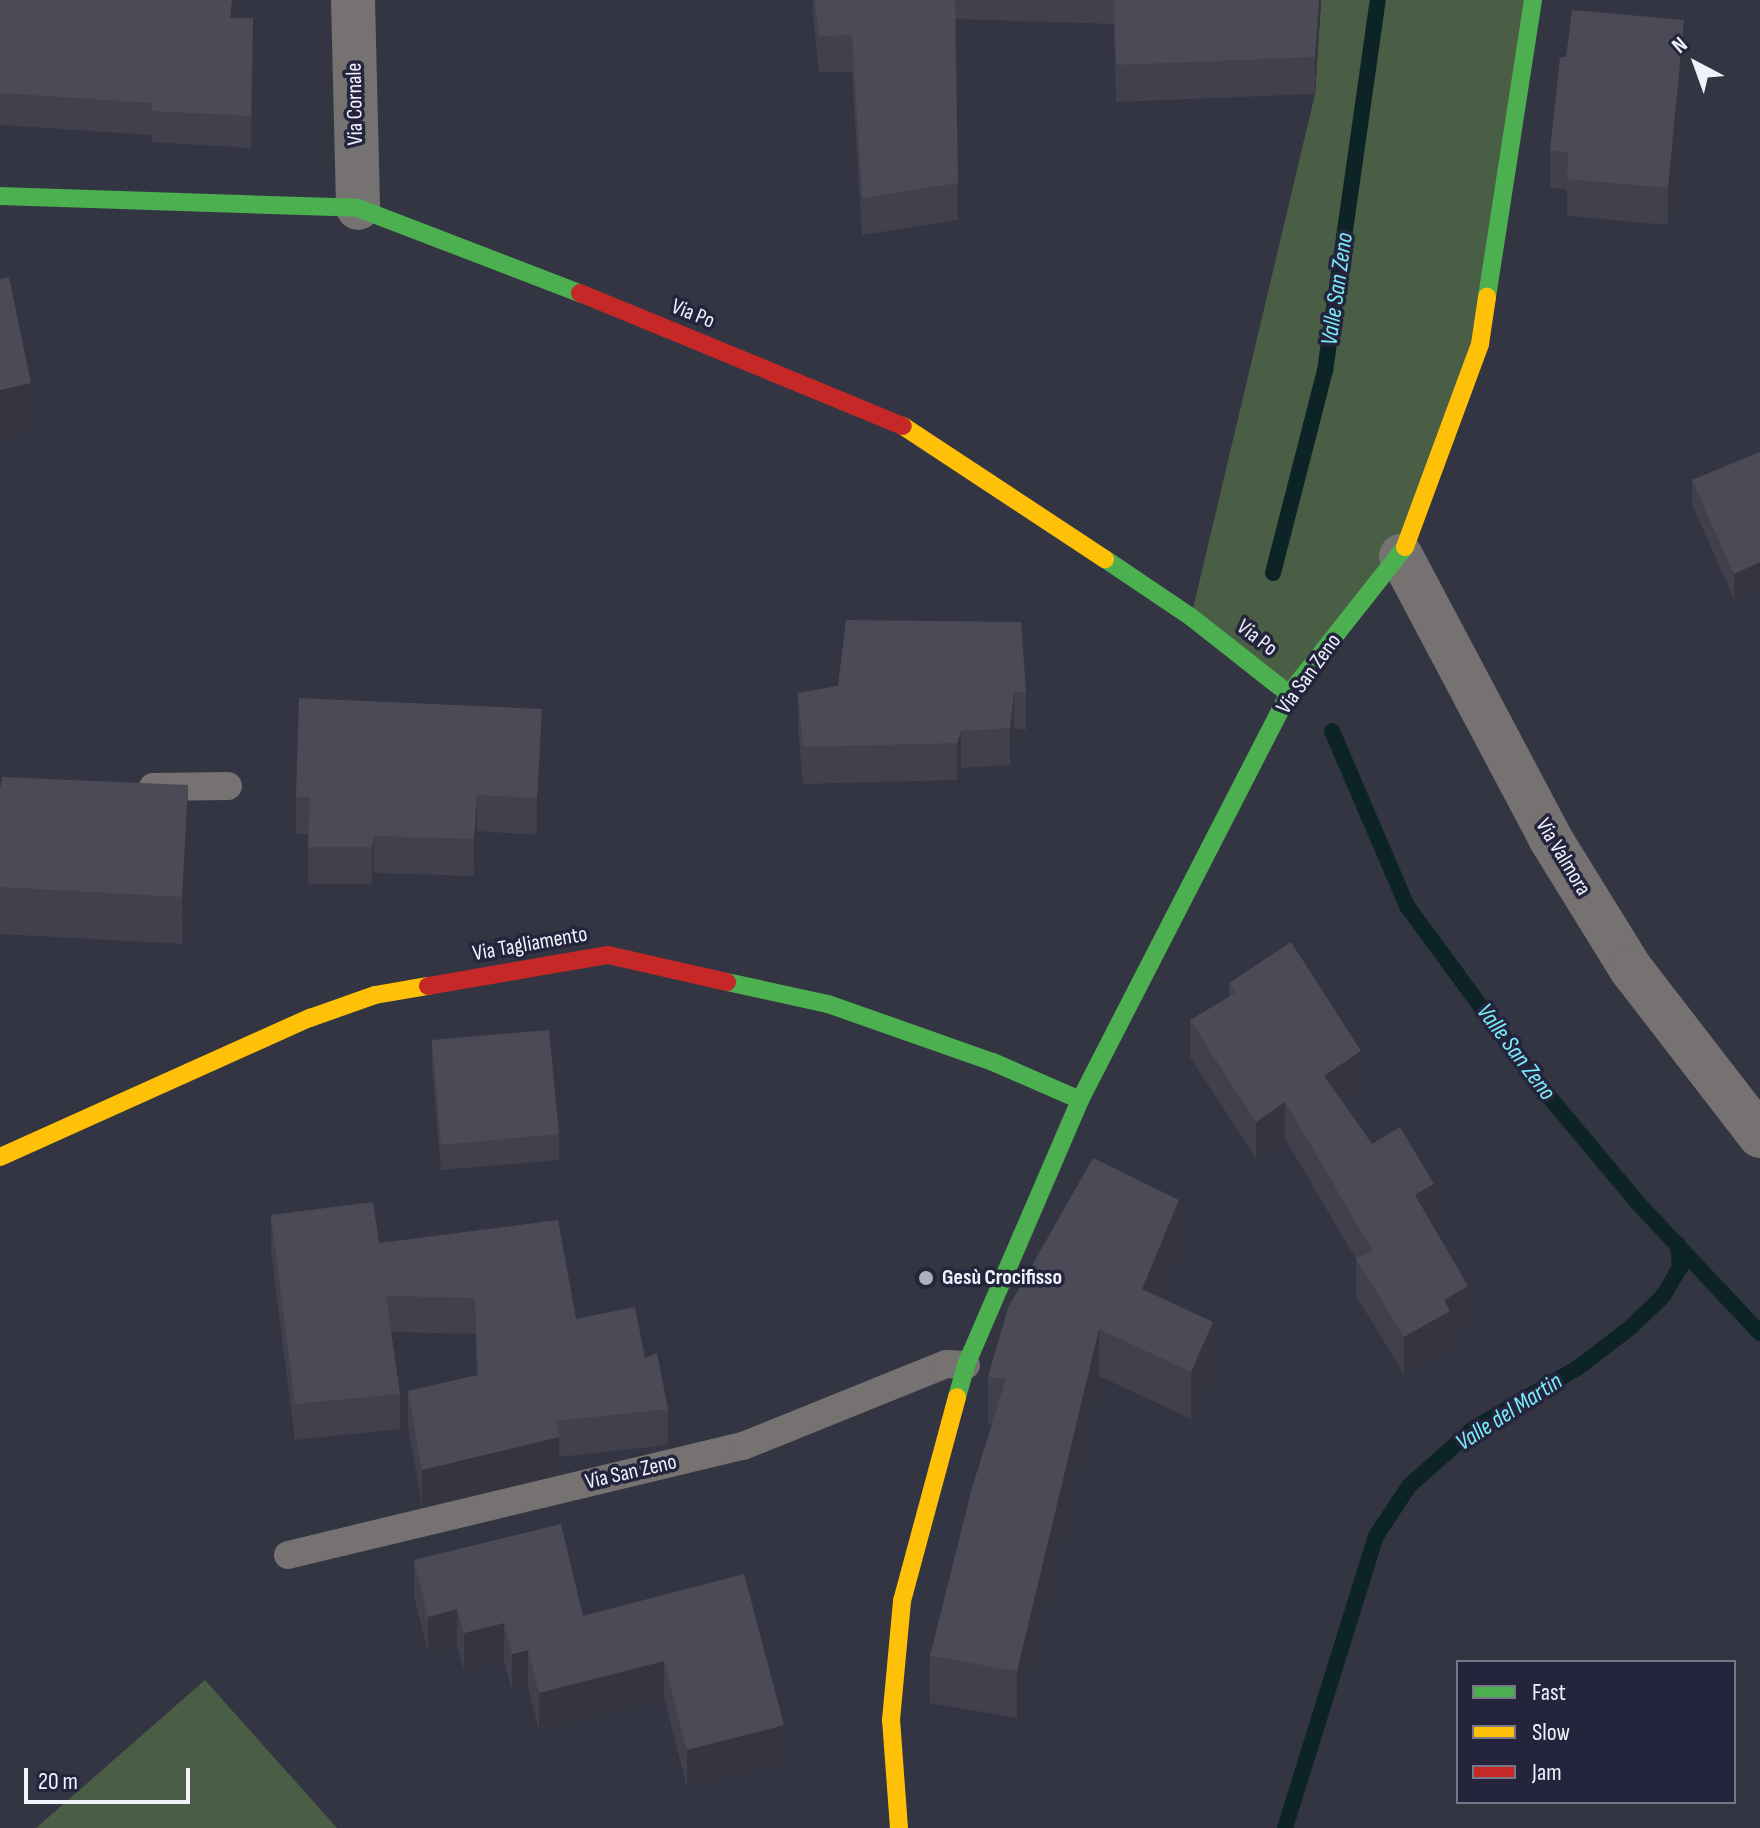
<!DOCTYPE html>
<meta charset="utf-8">
<style>
body{margin:0}
#map{position:relative;width:1760px;height:1828px;overflow:hidden;background:#343542;font-family:"Sofia Sans Condensed",sans-serif}
div>[style]{position:absolute}
.green>*{inset:0;background:#4a5d45}
.stream>*{height:16px;margin:-8px;padding:0 8px;transform-origin:8px;border-radius:8px;background:#0d2427}
.lane>*{height:28px;margin:-14px;padding:0 14px;transform-origin:14px;border-radius:14px;background:#767272}
.street>*{height:44px;margin:-22px;padding:0 22px;transform-origin:22px;border-radius:22px;background:#767272}
.fast>*{height:18px;margin:-9px;padding:0 9px;transform-origin:9px;border-radius:9px;background:#4caf50}
.slow>*{height:18px;margin:-9px;padding:0 9px;transform-origin:9px;border-radius:9px;background:#ffc107}
.jam>*{height:18px;margin:-9px;padding:0 9px;transform-origin:9px;border-radius:9px;background:#c62828}
.wall>*{inset:0;background:#42404c}
.shaded-wall>*{inset:0;background:#36343e}
.building>*{inset:0;background:#4d4a58}
.dots>*{width:22px;height:22px;translate:-50% -50%;box-sizing:border-box;border:4px solid #24253d;border-radius:50%}
span{translate:-50% -50%;white-space:nowrap;text-align:center;line-height:1.15;-webkit-text-stroke:7px #24253d;paint-order:stroke}
.street-label{font-size:22px;color:#f1f3fc}
.poi-label{font-size:22px;color:#f1f3fc;font-weight:700}
.left{translate:0 -50%;text-align:left}
.water-label{font-size:24px;color:#7beefb;font-style:italic}
.legend{position:absolute;left:1456px;top:1660px;width:280px;height:144px;box-sizing:border-box;background:#24253d;border:2px solid #767789;margin:0;padding:10px 14px;list-style:none;font-size:24px;color:#f1f3fc}
.legend li{display:flex;align-items:center;gap:16px;height:40px}
.legend b{width:40px;border:2px solid #767789}
.north{position:absolute;left:1656px;top:24px;width:80px;height:80px;-webkit-text-stroke:6px #24253d;paint-order:stroke;rotate:319deg;font-size:22px;font-weight:700;line-height:32px;text-align:center;color:#f1f3fc}
.north::after{content:'';display:block;margin:auto;width:28px;height:36px;background:#f1f3fc;clip-path:polygon(50% 0,100% 100%,50% 72%,0 100%)}
.scale{position:absolute;left:24px;top:1768px;width:166px;height:36px;box-sizing:border-box;border:4px solid #f1f3fc;border-top:0;padding-left:10px;font-size:24px;line-height:28px;white-space:nowrap;color:#f1f3fc;-webkit-text-stroke:6px #24253d;paint-order:stroke}
</style>
<div id="map">
<div class="green">
<i style="clip-path:polygon(1321px 0,1533px 0,1480px 344px,1401px 556px,1289px 694px,1191px 617px,1315px 94px)"></i>
<i style="clip-path:polygon(205px 1680px,337px 1828px,36px 1828px)"></i>
</div>
<div class="stream">
<i style="left:1273px;top:573px;width:209px;rotate:-75.6deg"></i>
<i style="left:1325px;top:371px;width:375px;rotate:-81.9deg"></i>
<i style="left:1332px;top:731px;width:190px;rotate:66.8deg"></i>
<i style="left:1407px;top:906px;width:216px;rotate:53.7deg"></i>
<i style="left:1535px;top:1080px;width:158px;rotate:50.1deg"></i>
<i style="left:1636px;top:1201px;width:181px;rotate:46.8deg"></i>
<i style="left:1285px;top:1828px;width:306px;rotate:-72.7deg"></i>
<i style="left:1376px;top:1536px;width:60px;rotate:-56.6deg"></i>
<i style="left:1409px;top:1486px;width:86px;rotate:-41.7deg"></i>
<i style="left:1473px;top:1429px;width:123px;rotate:-30.3deg"></i>
<i style="left:1579px;top:1367px;width:66px;rotate:-37.6deg"></i>
<i style="left:1631px;top:1327px;width:45px;rotate:-44.1deg"></i>
<i style="left:1663px;top:1296px;width:33px;rotate:-59deg"></i>
<i style="left:1680px;top:1268px;width:24px;rotate:-95deg"></i>
</div>
<div class="lane">
<i style="left:153px;top:787px;width:75px;rotate:-0.8deg"></i>
<i style="left:288px;top:1555px;width:468px;rotate:-13.5deg"></i>
<i style="left:743px;top:1446px;width:219px;rotate:-22deg"></i>
<i style="left:946px;top:1364px;width:20px;rotate:3deg"></i>
</div>
<div class="street">
<i style="left:353px;top:0;width:208px;rotate:88.6deg"></i>
<i style="left:1401px;top:556px;width:319px;rotate:62.1deg"></i>
<i style="left:1550px;top:838px;width:154px;rotate:58.3deg"></i>
<i style="left:1631px;top:969px;width:211px;rotate:52.3deg"></i>
</div>
<div class="fast">
<i style="left:0;top:196px;width:358px;rotate:1.9deg"></i>
<i style="left:358px;top:208px;width:238px;rotate:21deg"></i>
<i style="left:1487px;top:297px;width:301px;rotate:-81.2deg"></i>
<i style="left:1105px;top:559px;width:104px;rotate:34deg"></i>
<i style="left:1191px;top:617px;width:125px;rotate:38.2deg"></i>
<i style="left:727px;top:982px;width:103px;rotate:12.3deg"></i>
<i style="left:828px;top:1004px;width:175px;rotate:19.4deg"></i>
<i style="left:993px;top:1062px;width:95px;rotate:23.6deg"></i>
<i style="left:957px;top:1397px;width:33px;rotate:-74deg"></i>
<i style="left:966px;top:1365px;width:288px;rotate:-66.7deg"></i>
<i style="left:1080px;top:1100px;width:457px;rotate:-62.8deg"></i>
<i style="left:1289px;top:694px;width:187px;rotate:-51.7deg"></i>
</div>
<div class="slow">
<i style="left:903px;top:426px;width:242px;rotate:33.4deg"></i>
<i style="left:1405px;top:547px;width:216px;rotate:-69.7deg"></i>
<i style="left:1480px;top:344px;width:48px;rotate:-81.5deg"></i>
<i style="left:0;top:1157px;width:340px;rotate:-24.2deg"></i>
<i style="left:310px;top:1018px;width:69px;rotate:-19.5deg"></i>
<i style="left:375px;top:995px;width:54px;rotate:-9.6deg"></i>
<i style="left:899px;top:1828px;width:108px;rotate:-94.2deg"></i>
<i style="left:891px;top:1720px;width:120px;rotate:-84.7deg"></i>
<i style="left:902px;top:1601px;width:211px;rotate:-74.9deg"></i>
</div>
<div class="jam">
<i style="left:580px;top:293px;width:349px;rotate:22.4deg"></i>
<i style="left:428px;top:986px;width:183px;rotate:-9.8deg"></i>
<i style="left:608px;top:955px;width:122px;rotate:12.8deg"></i>
</div>
<div class="wall">
<i style="clip-path:polygon(0 0,237px 0,234px 18px,253px 18px,251px 148px,152px 142px,152px 135px,0 125px)"></i>
<i style="clip-path:polygon(813px 0,1321px 0,1315px 94px,1116px 102px,1114px 24px,955px 19px,958px 220px,862px 235px,852px 72px,819px 72px,813px 17px)"></i>
<i style="clip-path:polygon(1684px 57px,1668px 225px,1567px 216px,1567px 189px,1550px 188px,1550px 151px)"></i>
<i style="clip-path:polygon(1760px 452px,1760px 587px,1734px 599px,1692px 505px,1692px 480px)"></i>
<i style="clip-path:polygon(1021px 622px,1026px 693px,1026px 730px,1014px 728px,1010px 765px,961px 768px,957px 780px,803px 784px,798px 729px,798px 693px,838px 686px)"></i>
<i style="clip-path:polygon(542px 746px,537px 835px,477px 831px,474px 876px,374px 873px,372px 884px,308px 884px,308px 834px,296px 834px,296px 797px)"></i>
<i style="clip-path:polygon(0 790px,188px 832px,182px 944px,0 934px)"></i>
<i style="clip-path:polygon(1229px 983px,1361px 1088px,1342px 1101px,1372px 1144px,1434px 1221px,1431px 1223px,1468px 1322px,1450px 1334px,1450px 1348px,1404px 1374px,1356px 1296px,1356px 1259px,1285px 1139px,1256px 1158px,1190px 1057px,1190px 1020px,1229px 997px)"></i>
<i style="clip-path:polygon(432px 1040px,559px 1134px,559px 1160px,441px 1170px,432px 1066px)"></i>
<i style="clip-path:polygon(271px 1215px,379px 1243px,576px 1319px,645px 1358px,668px 1409px,668px 1445px,559px 1457px,559px 1473px,422px 1505px,408px 1426px,408px 1391px,477px 1375px,475px 1334px,391px 1332px,400px 1394px,400px 1429px,295px 1440px,271px 1251px)"></i>
<i style="clip-path:polygon(1179px 1247px,1158px 1297px,1213px 1369px,1191px 1419px,1099px 1376px,1017px 1718px,930px 1703px,930px 1656px,992px 1424px,988px 1424px,988px 1377px)"></i>
<i style="clip-path:polygon(414px 1560px,583px 1616px,744px 1574px,784px 1762px,687px 1787px,664px 1698px,539px 1729px,528px 1687px,512px 1691px,504px 1660px,464px 1670px,457px 1646px,428px 1653px,414px 1596px)"></i>
</div>
<div class="shaded-wall">
<i style="clip-path:polygon(232px 0,237px 0,230px 50px,230px 18px)"></i>
<i style="clip-path:polygon(1319px 0,1321px 0,1315px 94px,1315px 57px)"></i>
<i style="clip-path:polygon(1684px 20px,1684px 57px,1668px 225px,1668px 188px)"></i>
<i style="clip-path:polygon(31px 383px,31px 429px,0 437px,0 390px)"></i>
<i style="clip-path:polygon(1760px 562px,1760px 587px,1734px 599px,1734px 574px)"></i>
<i style="clip-path:polygon(1014px 691px,1014px 728px,1010px 765px,1010px 728px)"></i>
<i style="clip-path:polygon(542px 709px,542px 746px,537px 835px,537px 798px)"></i>
<i style="clip-path:polygon(961px 731px,961px 768px,957px 780px,957px 743px)"></i>
<i style="clip-path:polygon(188px 785px,188px 832px,182px 944px,182px 897px)"></i>
<i style="clip-path:polygon(477px 795px,477px 831px,474px 876px,474px 839px)"></i>
<i style="clip-path:polygon(374px 836px,374px 873px,372px 884px,372px 847px)"></i>
<i style="clip-path:polygon(1361px 1051px,1361px 1088px,1324px 1113px,1324px 1076px)"></i>
<i style="clip-path:polygon(1285px 1102px,1285px 1139px,1256px 1158px,1256px 1122px)"></i>
<i style="clip-path:polygon(1434px 1184px,1434px 1221px,1415px 1232px,1415px 1195px)"></i>
<i style="clip-path:polygon(1179px 1200px,1179px 1247px,1142px 1336px,1142px 1289px)"></i>
<i style="clip-path:polygon(1468px 1286px,1468px 1322px,1450px 1334px,1450px 1348px,1404px 1374px,1404px 1337px,1444px 1300px)"></i>
<i style="clip-path:polygon(1213px 1322px,1213px 1369px,1191px 1419px,1191px 1372px)"></i>
<i style="clip-path:polygon(1099px 1329px,1099px 1376px,1017px 1718px,1017px 1671px)"></i>
<i style="clip-path:polygon(559px 1437px,559px 1473px,422px 1505px,422px 1470px)"></i>
<i style="clip-path:polygon(457px 1609px,457px 1646px,428px 1653px,428px 1617px)"></i>
<i style="clip-path:polygon(504px 1623px,504px 1660px,464px 1670px,464px 1633px)"></i>
<i style="clip-path:polygon(528px 1650px,528px 1687px,512px 1691px,512px 1654px)"></i>
<i style="clip-path:polygon(664px 1661px,664px 1698px,539px 1729px,539px 1693px)"></i>
<i style="clip-path:polygon(784px 1725px,784px 1762px,687px 1787px,687px 1750px)"></i>
</div>
<div class="building">
<i style="clip-path:polygon(0 0,232px 0,230px 18px,253px 18px,251px 116px,152px 111px,152px 103px,0 93px)"></i>
<i style="clip-path:polygon(815px 0,955px 0,958px 183px,862px 198px,852px 35px,819px 36px)"></i>
<i style="clip-path:polygon(1114px 0,1319px 0,1315px 57px,1116px 65px)"></i>
<i style="clip-path:polygon(1572px 10px,1684px 20px,1668px 188px,1567px 179px,1568px 152px,1550px 151px,1560px 57px,1566px 57px)"></i>
<i style="clip-path:polygon(9px 277px,31px 383px,0 390px,0 279px)"></i>
<i style="clip-path:polygon(1760px 452px,1760px 562px,1734px 574px,1692px 480px)"></i>
<i style="clip-path:polygon(846px 620px,1021px 622px,1026px 693px,1014px 691px,1010px 728px,961px 731px,957px 743px,803px 747px,798px 693px,838px 686px)"></i>
<i style="clip-path:polygon(299px 698px,542px 709px,537px 798px,477px 795px,474px 839px,374px 836px,372px 847px,308px 847px,310px 797px,296px 797px)"></i>
<i style="clip-path:polygon(2px 777px,188px 785px,182px 897px,0 887px,0 790px)"></i>
<i style="clip-path:polygon(1291px 942px,1361px 1051px,1324px 1076px,1372px 1144px,1400px 1127px,1434px 1184px,1415px 1195px,1468px 1286px,1444px 1300px,1450px 1311px,1404px 1337px,1356px 1259px,1373px 1251px,1285px 1102px,1256px 1122px,1190px 1020px,1236px 993px,1229px 983px)"></i>
<i style="clip-path:polygon(549px 1030px,559px 1134px,441px 1145px,432px 1040px)"></i>
<i style="clip-path:polygon(1093px 1158px,1179px 1200px,1142px 1289px,1213px 1322px,1191px 1372px,1099px 1329px,1017px 1671px,930px 1656px,972px 1488px,1006px 1379px,988px 1377px,1008px 1308px)"></i>
<i style="clip-path:polygon(373px 1202px,379px 1243px,558px 1220px,576px 1319px,635px 1307px,645px 1358px,657px 1353px,668px 1409px,556px 1421px,559px 1437px,422px 1470px,408px 1391px,478px 1375px,475px 1298px,386px 1296px,400px 1394px,295px 1404px,271px 1215px)"></i>
<i style="clip-path:polygon(561px 1524px,583px 1616px,744px 1574px,784px 1725px,687px 1750px,664px 1661px,539px 1693px,528px 1650px,512px 1654px,504px 1623px,464px 1633px,457px 1609px,428px 1617px,414px 1560px)"></i>
</div>
<div class="dots">
<i style="left:926px;top:1278px;background:#afb0bb"></i>
</div>
<div class="street-label">
<span style="left:355px;top:104px;rotate:-91deg">Via Cornale</span>
<span style="left:693px;top:314px;rotate:22deg">Via Po</span>
<span style="left:1257px;top:638px;rotate:38deg">Via Po</span>
<span style="left:1309px;top:674px;rotate:-54deg">Via San Zeno</span>
<span style="left:1563px;top:857px;rotate:59deg">Via Valmora</span>
<span style="left:530px;top:944px;rotate:-10deg">Via Tagliamento</span>
<span style="left:631px;top:1472px;rotate:-13deg">Via San Zeno</span>
</div>
<div class="poi-label">
<span class="left" style="left:942px;top:1278px">Gesù Crocifisso</span>
</div>
<div class="water-label">
<span style="left:1337px;top:289px;rotate:-82deg">Valle San Zeno</span>
<span style="left:1516px;top:1052px;rotate:53deg">Valle San Zeno</span>
<span style="left:1509px;top:1412px;rotate:-33deg">Valle del Martin</span>
</div>
<ul class="legend">
<li><b style="height:10px;background:#4caf50"></b>Fast</li>
<li><b style="height:10px;background:#ffc107"></b>Slow</li>
<li><b style="height:10px;background:#c62828"></b>Jam</li>
</ul>
<div class="north">N</div>
<div class="scale">20 m</div>
</div>
